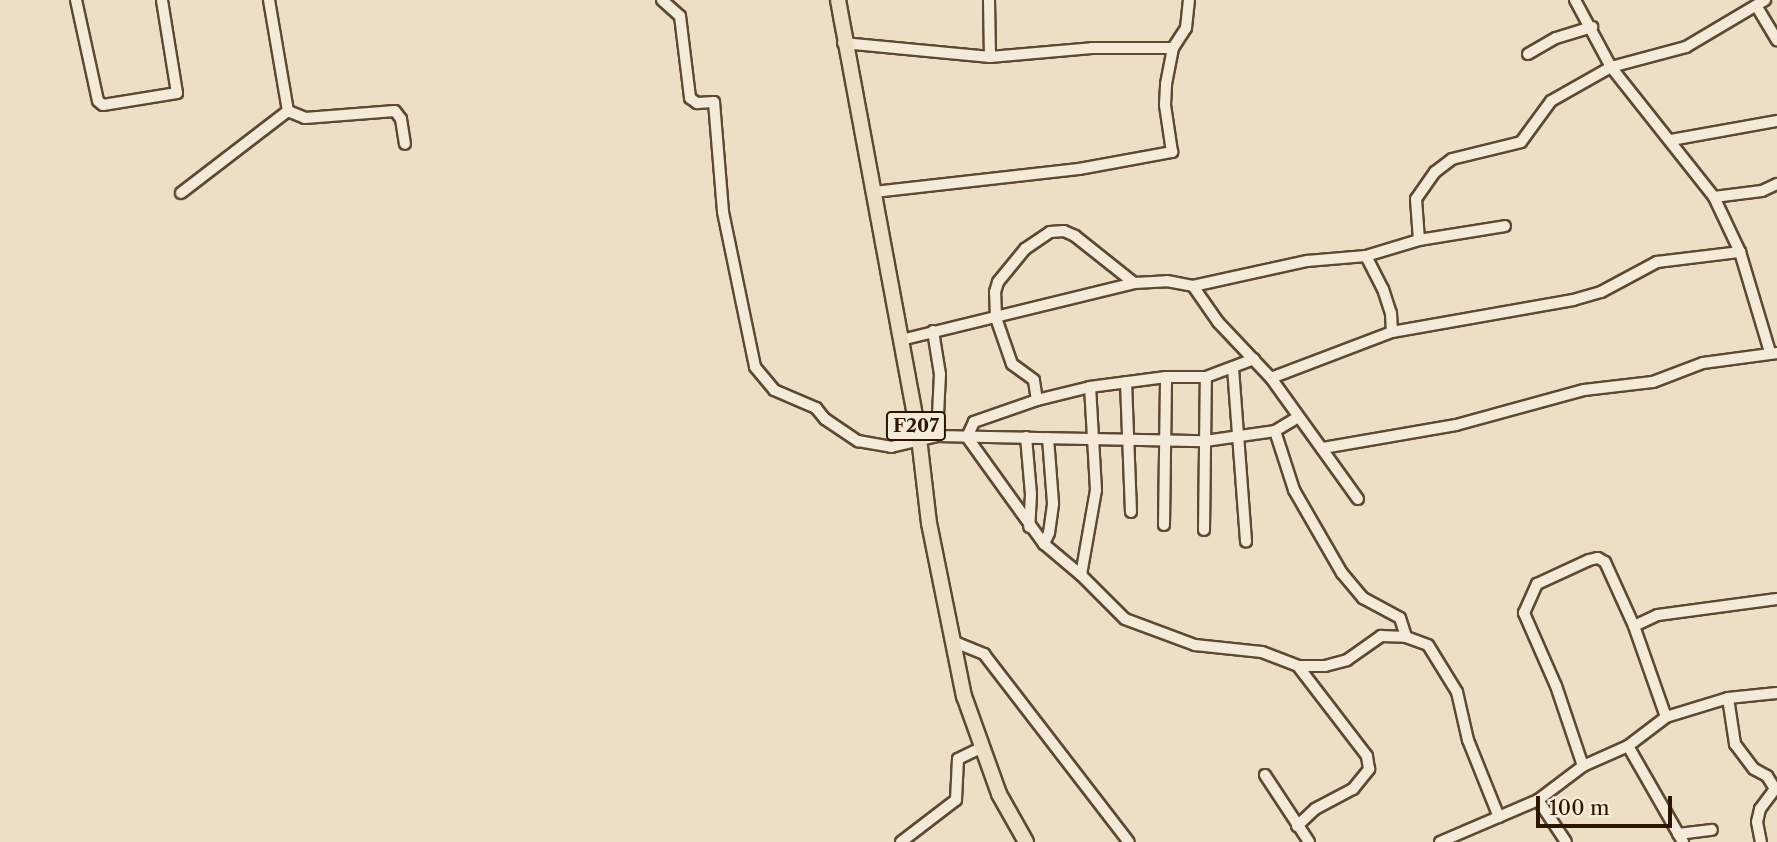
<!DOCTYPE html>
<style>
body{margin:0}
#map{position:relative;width:1777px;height:842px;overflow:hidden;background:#eddfc6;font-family:"Libre Caslon Text",serif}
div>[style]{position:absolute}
.roads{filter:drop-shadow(2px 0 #5d4832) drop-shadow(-2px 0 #5d4832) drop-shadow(0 2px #5d4832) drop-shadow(0 -2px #5d4832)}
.minor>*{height:10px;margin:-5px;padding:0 5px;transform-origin:5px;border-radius:5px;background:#f3eada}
.primary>*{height:14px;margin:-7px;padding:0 7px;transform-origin:7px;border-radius:7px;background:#eddfc6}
span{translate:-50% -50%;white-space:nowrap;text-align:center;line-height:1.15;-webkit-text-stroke:5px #f3eada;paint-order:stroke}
.shield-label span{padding:2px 5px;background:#f3eada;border:2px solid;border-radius:5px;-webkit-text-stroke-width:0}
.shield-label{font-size:19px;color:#2d1600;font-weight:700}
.scale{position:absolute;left:1536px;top:796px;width:136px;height:32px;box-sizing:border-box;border:4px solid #2d1600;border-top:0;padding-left:9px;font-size:21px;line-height:24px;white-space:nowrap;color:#2d1600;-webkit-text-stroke:5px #f3eada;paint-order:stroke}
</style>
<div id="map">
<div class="roads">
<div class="minor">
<i style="left:76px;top:0;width:103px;rotate:77.7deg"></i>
<i style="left:98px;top:101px;width:6px;rotate:39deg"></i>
<i style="left:103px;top:105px;width:75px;rotate:-9.2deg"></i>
<i style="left:177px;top:93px;width:94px;rotate:-99.2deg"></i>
<i style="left:269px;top:0;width:113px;rotate:80.3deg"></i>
<i style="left:662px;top:0;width:24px;rotate:42deg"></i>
<i style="left:680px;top:16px;width:83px;rotate:83deg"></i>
<i style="left:690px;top:98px;width:9px;rotate:36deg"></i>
<i style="left:697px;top:103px;width:17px;rotate:-3deg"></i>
<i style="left:714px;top:102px;width:110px;rotate:85.3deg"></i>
<i style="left:723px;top:212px;width:158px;rotate:78.3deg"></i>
<i style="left:755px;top:367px;width:30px;rotate:50deg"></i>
<i style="left:774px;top:390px;width:46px;rotate:23.2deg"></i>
<i style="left:816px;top:408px;width:14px;rotate:51deg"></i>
<i style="left:825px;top:419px;width:40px;rotate:34deg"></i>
<i style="left:858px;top:441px;width:34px;rotate:10deg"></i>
<i style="left:891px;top:447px;width:47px;rotate:-13.4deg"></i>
<i style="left:937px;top:436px;width:268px;rotate:1.1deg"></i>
<i style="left:1205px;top:441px;width:71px;rotate:-8.1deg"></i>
<i style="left:1275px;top:431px;width:26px;rotate:-31deg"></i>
<i style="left:989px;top:0;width:57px;rotate:89deg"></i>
<i style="left:1575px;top:0;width:76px;rotate:61.8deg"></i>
<i style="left:1611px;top:67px;width:166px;rotate:51.6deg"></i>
<i style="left:1714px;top:197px;width:61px;rotate:64.7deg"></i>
<i style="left:1740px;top:252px;width:104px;rotate:73.3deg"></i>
<i style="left:1757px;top:7px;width:39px;rotate:59deg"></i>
<i style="left:843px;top:43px;width:148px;rotate:5.4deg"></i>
<i style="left:990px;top:57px;width:102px;rotate:-5deg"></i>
<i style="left:1092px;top:48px;width:81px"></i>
<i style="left:1528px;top:54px;width:32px;rotate:-30deg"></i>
<i style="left:1556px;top:38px;width:38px;rotate:-17deg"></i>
<i style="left:288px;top:111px;width:18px;rotate:22deg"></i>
<i style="left:305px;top:118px;width:90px;rotate:-4.4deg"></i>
<i style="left:395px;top:111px;width:10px;rotate:53deg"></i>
<i style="left:401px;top:119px;width:25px;rotate:81deg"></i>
<i style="left:1671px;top:140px;width:108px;rotate:-10.2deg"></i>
<i style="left:874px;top:192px;width:206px;rotate:-6.4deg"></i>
<i style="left:1079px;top:169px;width:95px;rotate:-10.4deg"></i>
<i style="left:1172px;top:152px;width:48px;rotate:-98.5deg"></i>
<i style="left:1165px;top:105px;width:21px;rotate:-87deg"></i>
<i style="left:1166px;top:84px;width:37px;rotate:-79deg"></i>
<i style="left:1173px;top:48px;width:24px;rotate:-57deg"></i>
<i style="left:1186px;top:28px;width:28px;rotate:-84deg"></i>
<i style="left:181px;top:193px;width:135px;rotate:-37.5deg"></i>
<i style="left:1714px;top:197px;width:48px;rotate:-7.1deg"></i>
<i style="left:1762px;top:191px;width:17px;rotate:-25deg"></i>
<i style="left:1419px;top:240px;width:41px;rotate:-94.2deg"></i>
<i style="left:1416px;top:199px;width:33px;rotate:-55deg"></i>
<i style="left:1435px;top:172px;width:21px;rotate:-37deg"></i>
<i style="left:1452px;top:159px;width:71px;rotate:-13.8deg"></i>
<i style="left:1521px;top:142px;width:51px;rotate:-53.8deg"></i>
<i style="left:1551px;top:101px;width:69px;rotate:-29.5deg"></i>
<i style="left:1611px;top:67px;width:78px;rotate:-14.9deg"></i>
<i style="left:1686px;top:47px;width:92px;rotate:-30.7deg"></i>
<i style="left:1366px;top:256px;width:37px;rotate:63deg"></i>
<i style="left:1383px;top:289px;width:25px;rotate:72deg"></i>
<i style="left:1391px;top:313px;width:19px;rotate:87deg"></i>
<i style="left:1193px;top:286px;width:44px;rotate:55.2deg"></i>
<i style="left:1218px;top:322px;width:77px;rotate:46.6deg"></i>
<i style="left:1271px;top:378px;width:149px;rotate:54.3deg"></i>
<i style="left:933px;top:331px;width:44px;rotate:80.8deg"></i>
<i style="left:940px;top:374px;width:62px;rotate:92.8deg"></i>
<i style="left:901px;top:340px;width:240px;rotate:-13.7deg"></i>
<i style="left:1134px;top:283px;width:33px;rotate:-3deg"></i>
<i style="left:1167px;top:281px;width:26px;rotate:11deg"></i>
<i style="left:1193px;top:286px;width:117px;rotate:-12.4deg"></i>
<i style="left:1307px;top:261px;width:59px;rotate:-4.8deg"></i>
<i style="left:1366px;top:256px;width:55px;rotate:-16.8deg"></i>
<i style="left:1419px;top:240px;width:87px;rotate:-9.2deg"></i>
<i style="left:1254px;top:359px;width:51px;rotate:159.4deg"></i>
<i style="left:1206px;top:377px;width:40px;rotate:180deg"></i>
<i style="left:1166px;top:377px;width:77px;rotate:172.5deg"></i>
<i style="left:1090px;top:387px;width:55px;rotate:166.2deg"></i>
<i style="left:1037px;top:400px;width:67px;rotate:160.8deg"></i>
<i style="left:974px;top:422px;width:17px;rotate:115deg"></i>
<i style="left:967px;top:437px;width:132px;rotate:54.3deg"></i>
<i style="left:1044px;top:544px;width:48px;rotate:40deg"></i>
<i style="left:1081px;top:575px;width:62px;rotate:45deg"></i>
<i style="left:1125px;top:619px;width:75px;rotate:20.4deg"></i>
<i style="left:1195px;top:645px;width:67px;rotate:6deg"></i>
<i style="left:1262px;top:652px;width:39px;rotate:21deg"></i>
<i style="left:1298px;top:666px;width:27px"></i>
<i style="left:1325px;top:666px;width:23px;rotate:-15deg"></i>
<i style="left:1347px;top:660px;width:42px;rotate:-35.2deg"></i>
<i style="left:1381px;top:636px;width:25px;rotate:2deg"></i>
<i style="left:1406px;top:637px;width:23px;rotate:20deg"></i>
<i style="left:1428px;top:645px;width:55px;rotate:58.3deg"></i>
<i style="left:1457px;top:692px;width:49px;rotate:77.1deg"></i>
<i style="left:1468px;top:740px;width:83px;rotate:68.1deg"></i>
<i style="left:1233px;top:368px;width:174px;rotate:85.7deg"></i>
<i style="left:1271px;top:378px;width:129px;rotate:-20.8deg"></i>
<i style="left:1392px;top:332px;width:184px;rotate:-10deg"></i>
<i style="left:1573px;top:300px;width:29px;rotate:-16deg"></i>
<i style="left:1601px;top:292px;width:64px;rotate:-28.2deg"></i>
<i style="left:1657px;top:262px;width:84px;rotate:-6.9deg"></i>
<i style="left:1126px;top:382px;width:130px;rotate:87.8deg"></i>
<i style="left:1037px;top:400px;width:20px;rotate:-99deg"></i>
<i style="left:1034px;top:380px;width:27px;rotate:-144deg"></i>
<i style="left:1012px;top:364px;width:49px;rotate:-109.2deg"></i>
<i style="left:996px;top:318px;width:26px;rotate:-92deg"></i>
<i style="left:995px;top:292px;width:10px;rotate:-73deg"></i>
<i style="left:998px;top:282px;width:43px;rotate:-50.7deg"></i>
<i style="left:1025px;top:249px;width:30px;rotate:-34deg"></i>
<i style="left:1050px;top:232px;width:14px;rotate:-4deg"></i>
<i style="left:1064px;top:231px;width:12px;rotate:24deg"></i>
<i style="left:1075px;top:236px;width:75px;rotate:38.5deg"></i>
<i style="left:1275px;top:431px;width:62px;rotate:72.1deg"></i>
<i style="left:1294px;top:490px;width:96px;rotate:60deg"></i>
<i style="left:1342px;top:573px;width:33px;rotate:50deg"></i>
<i style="left:1363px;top:598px;width:42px;rotate:28.4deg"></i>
<i style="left:1400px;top:618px;width:20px;rotate:72deg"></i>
<i style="left:1026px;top:437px;width:57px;rotate:85deg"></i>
<i style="left:1031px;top:494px;width:33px;rotate:93deg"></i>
<i style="left:1323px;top:448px;width:135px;rotate:-9.8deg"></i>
<i style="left:1456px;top:425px;width:133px;rotate:-15.3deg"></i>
<i style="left:1584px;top:390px;width:69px;rotate:-6.6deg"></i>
<i style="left:1653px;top:382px;width:53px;rotate:-20.8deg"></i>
<i style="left:1703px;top:363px;width:75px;rotate:-7.7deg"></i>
<i style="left:1164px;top:525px;width:148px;rotate:-89.2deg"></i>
<i style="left:1204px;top:530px;width:153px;rotate:-89.3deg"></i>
<i style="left:1044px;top:544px;width:12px;rotate:-66deg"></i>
<i style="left:1049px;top:533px;width:30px;rotate:-82deg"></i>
<i style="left:1053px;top:503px;width:65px;rotate:-94.4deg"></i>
<i style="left:1081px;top:575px;width:86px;rotate:-80deg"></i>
<i style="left:1096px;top:490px;width:103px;rotate:-93.3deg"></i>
<i style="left:1634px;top:626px;width:26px;rotate:-25deg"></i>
<i style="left:1658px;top:615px;width:120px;rotate:-7.7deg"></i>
<i style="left:952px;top:641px;width:35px;rotate:22deg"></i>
<i style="left:984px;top:654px;width:237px;rotate:52.4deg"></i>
<i style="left:1728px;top:698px;width:47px;rotate:81.3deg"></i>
<i style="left:1735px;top:744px;width:31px;rotate:53deg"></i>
<i style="left:1754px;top:769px;width:15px;rotate:28deg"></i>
<i style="left:1767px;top:776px;width:15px;rotate:58deg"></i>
<i style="left:1775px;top:789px;width:25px;rotate:127deg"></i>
<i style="left:1760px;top:809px;width:13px;rotate:103deg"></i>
<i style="left:1757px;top:822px;width:20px;rotate:79deg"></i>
<i style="left:1628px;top:746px;width:111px;rotate:60.2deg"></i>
<i style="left:1583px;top:766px;width:84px;rotate:-108.6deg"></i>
<i style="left:1556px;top:686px;width:80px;rotate:-113.7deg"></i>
<i style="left:1524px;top:613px;width:32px;rotate:-66deg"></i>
<i style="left:1537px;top:584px;width:57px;rotate:-24.8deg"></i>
<i style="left:1589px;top:560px;width:9px;rotate:-13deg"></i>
<i style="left:1598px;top:558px;width:8px;rotate:30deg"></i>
<i style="left:1605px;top:562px;width:70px;rotate:65.6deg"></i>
<i style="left:1634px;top:626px;width:96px;rotate:70.6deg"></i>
<i style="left:1265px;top:775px;width:80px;rotate:56.7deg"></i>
<i style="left:1538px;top:800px;width:50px;rotate:56.3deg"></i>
<i style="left:1297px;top:826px;width:25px;rotate:-43deg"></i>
<i style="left:1315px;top:809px;width:43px;rotate:-27.8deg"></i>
<i style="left:1353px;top:789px;width:26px;rotate:-51deg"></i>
<i style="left:1369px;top:769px;width:13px;rotate:-99deg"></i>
<i style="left:1367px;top:756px;width:113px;rotate:-127.5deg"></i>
<i style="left:1678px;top:834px;width:34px;rotate:-7deg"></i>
<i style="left:901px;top:842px;width:69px;rotate:-37.4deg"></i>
<i style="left:956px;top:800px;width:41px;rotate:-87.2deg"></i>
<i style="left:958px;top:759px;width:25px;rotate:-26deg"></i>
<i style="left:1440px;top:842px;width:107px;rotate:-23.2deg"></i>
<i style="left:1538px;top:800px;width:56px;rotate:-37.1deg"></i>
<i style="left:1583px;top:766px;width:49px;rotate:-24deg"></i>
<i style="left:1628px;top:746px;width:48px;rotate:-37.3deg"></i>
<i style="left:1666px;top:717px;width:65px;rotate:-17deg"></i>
<i style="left:1728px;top:698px;width:49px;rotate:-5.8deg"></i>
</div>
<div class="primary">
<i style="left:838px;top:0;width:445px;rotate:79.5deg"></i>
<i style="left:919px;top:438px;width:86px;rotate:83.3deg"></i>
<i style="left:929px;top:523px;width:177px;rotate:78.6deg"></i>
<i style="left:964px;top:696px;width:104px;rotate:70.3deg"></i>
<i style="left:999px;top:794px;width:55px;rotate:60.6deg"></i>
</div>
</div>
<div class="shield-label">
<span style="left:916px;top:426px">F207</span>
</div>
<div class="scale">100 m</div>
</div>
